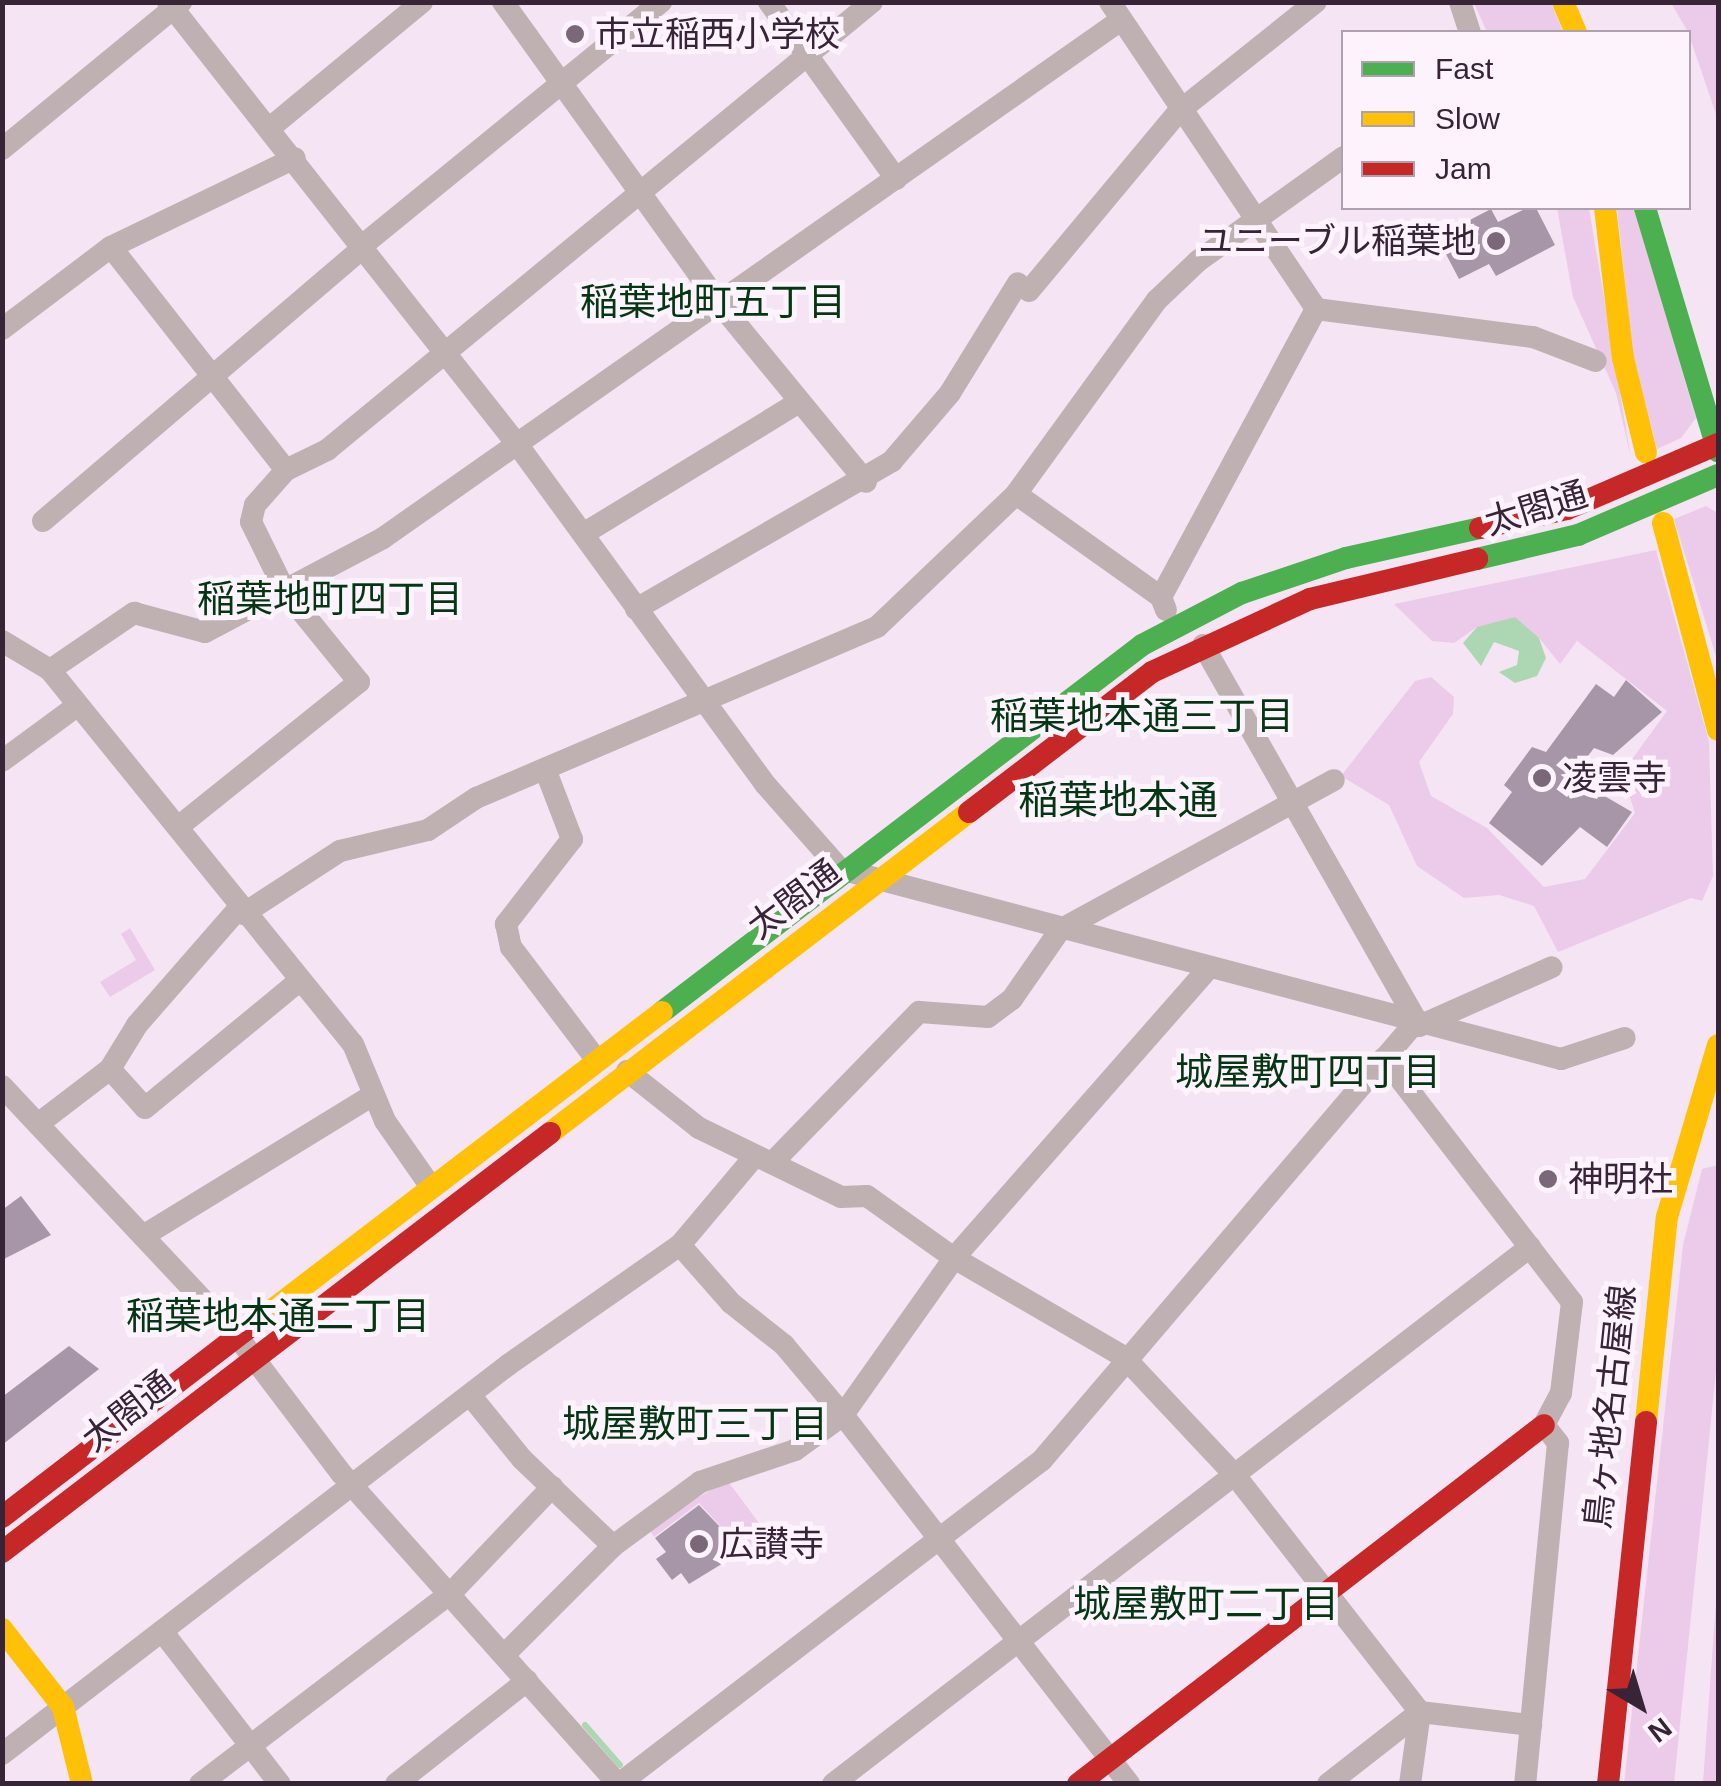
<!DOCTYPE html>
<meta charset="utf-8">
<style>
body{margin:0}
#map{position:relative;width:1721px;height:1786px;overflow:hidden;background:#f5e5f4;font-family:Arial,"Noto Sans JP",sans-serif}
div>[style]{position:absolute}
.green>*{inset:0;background:#eccbea}
.water>*{inset:0;background:#add6b3}
.stream>*{height:6px;margin:-3px;padding:0 3px;transform-origin:3px;border-radius:3px;background:#add6b3}
.building>*{inset:0;background:#a796a7}
.street>*{height:22px;margin:-11px;padding:0 11px;transform-origin:11px;border-radius:11px;background:#bfb1b2}
.fast>*{height:22px;margin:-11px;padding:0 11px;transform-origin:11px;border-radius:11px;background:#4caf50}
.slow>*{height:22px;margin:-11px;padding:0 11px;transform-origin:11px;border-radius:11px;background:#ffc107}
.jam>*{height:22px;margin:-11px;padding:0 11px;transform-origin:11px;border-radius:11px;background:#c62828}
.dots>*{width:28px;height:28px;translate:-50% -50%;box-sizing:border-box;border:5px solid #fdf3fc;border-radius:50%}
span{translate:-50% -50%;white-space:nowrap;text-align:center;line-height:1.15;-webkit-text-stroke:10px #fdf3fc;paint-order:stroke}
.poi-label{font-size:35px;color:#372436}
.left{translate:0 -50%;text-align:left}
.right{translate:-100% -50%;text-align:right}
.street-label{font-size:35px;color:#372436}
.neighbourhood-label{font-size:38px;color:#043613}
.quarter-label{font-size:40px;color:#043613}
.frame{position:absolute;inset:0;border:5px solid #372436;pointer-events:none}
.legend{position:absolute;left:1341px;top:30px;width:350px;height:180px;box-sizing:border-box;background:#fdf3fc;border:2px solid #aea0ad;margin:0;padding:12px 18px;list-style:none;font-size:30px;color:#372436}
.legend li{display:flex;align-items:center;gap:20px;height:50px}
.legend b{width:50px;border:2px solid #aea0ad}
.north{position:absolute;left:1591px;top:1656px;width:100px;height:100px;-webkit-text-stroke:8px #fdf3fc;paint-order:stroke;rotate:142deg;font-size:28px;font-weight:700;line-height:40px;text-align:center;color:#372436}
.north::after{content:'';display:block;margin:auto;width:35px;height:45px;background:#372436;clip-path:polygon(50% 0,100% 100%,50% 72%,0 100%)}
</style>
<div id="map">
<div class="green">
<i style="clip-path:polygon(1474px 3px,1551px 3px,1563px 32px,1487px 32px)"></i>
<i style="clip-path:polygon(1671px 3px,1718px 3px,1718px 120px,1688px 32px)"></i>
<i style="clip-path:polygon(1557px 208px,1589px 208px,1631px 458px,1616px 393px,1573px 297px)"></i>
<i style="clip-path:polygon(1617px 208px,1634px 208px,1696px 418px,1681px 438px,1657px 449px,1633px 355px)"></i>
<i style="clip-path:polygon(1706px 506px,1718px 513px,1718px 663px,1674px 519px)"></i>
<i style="clip-path:polygon(1656px 550px,1709px 742px,1713px 876px,1702px 901px,1691px 898px,1558px 952px,1534px 906px,1499px 895px,1464px 898px,1417px 866px,1389px 805px,1341px 776px,1415px 681px,1431px 677px,1454px 697px,1453px 714px,1419px 762px,1431px 796px,1487px 828px,1544px 887px,1585px 879px,1635px 813px,1622px 773px,1667px 711px,1577px 641px,1560px 664px,1539px 638px,1477px 627px,1454px 643px,1432px 641px,1394px 604px)"></i>
<i style="clip-path:polygon(130px 928px,155px 970px,110px 997px,100px 982px,136px 960px,121px 934px)"></i>
<i style="clip-path:polygon(1718px 1165px,1718px 1352px,1674px 1783px,1624px 1784px,1683px 1245px,1702px 1169px)"></i>
<i style="clip-path:polygon(727px 1480px,771px 1539px,748px 1556px,699px 1503px,654px 1537px,648px 1528px)"></i>
<i style="clip-path:polygon(1718px 1582px,1718px 1783px,1703px 1783px,1715px 1615px)"></i>
</div>
<div class="water">
<i style="clip-path:polygon(1515px 617px,1539px 638px,1546px 658px,1537px 676px,1515px 683px,1499px 672px,1517px 665px,1519px 651px,1494px 642px,1481px 666px,1463px 643px,1477px 627px)"></i>
</div>
<div class="stream">
<i style="left:585px;top:1725px;width:53px;rotate:48.8deg"></i>
</div>
<div class="building">
<i style="clip-path:polygon(1527px 208px,1536px 208px,1555px 245px,1496px 276px,1489px 264px,1459px 279px,1437px 237px,1491px 209px,1498px 222px)"></i>
<i style="clip-path:polygon(1626px 680px,1662px 712px,1613px 755px,1594px 748px,1572px 777px,1632px 812px,1607px 847px,1580px 827px,1542px 866px,1489px 823px,1512px 792px,1504px 785px,1532px 747px,1546px 752px,1596px 684px,1614px 697px)"></i>
<i style="clip-path:polygon(21px 1196px,51px 1235px,2px 1260px,2px 1210px)"></i>
<i style="clip-path:polygon(69px 1346px,99px 1369px,2px 1445px,2px 1397px)"></i>
<i style="clip-path:polygon(699px 1505px,743px 1551px,689px 1584px,681px 1573px,672px 1580px,656px 1559px,666px 1552px,655px 1538px)"></i>
</div>
<div class="street">
<i style="left:168px;top:2px;width:568px;rotate:51.72deg"></i>
<i style="left:520px;top:448px;width:416px;rotate:53.9deg"></i>
<i style="left:765px;top:784px;width:113px;rotate:48.6deg"></i>
<i style="left:840px;top:869px;width:746px;rotate:14.76deg"></i>
<i style="left:1561px;top:1059px;width:67px;rotate:-18.2deg"></i>
<i style="left:503px;top:2px;width:372px;rotate:54.3deg"></i>
<i style="left:720px;top:304px;width:230px;rotate:50.6deg"></i>
<i style="left:769px;top:2px;width:218px;rotate:54.3deg"></i>
<i style="left:1110px;top:2px;width:370px;rotate:56.1deg"></i>
<i style="left:1316px;top:309px;width:219px;rotate:7.4deg"></i>
<i style="left:1533px;top:337px;width:67px;rotate:20.9deg"></i>
<i style="left:1460px;top:2px;width:32px;rotate:72deg"></i>
<i style="left:271px;top:127px;width:196px;rotate:-39.6deg"></i>
<i style="left:2px;top:149px;width:232px;rotate:-39.4deg"></i>
<i style="left:363px;top:245px;width:385px;rotate:-39.2deg"></i>
<i style="left:111px;top:247px;width:283px;rotate:51.9deg"></i>
<i style="left:286px;top:470px;width:46px;rotate:-26deg"></i>
<i style="left:327px;top:450px;width:705px;rotate:-39.42deg"></i>
<i style="left:1029px;top:291px;width:233px;rotate:-50.2deg"></i>
<i style="left:1178px;top:112px;width:176px;rotate:-38.6deg"></i>
<i style="left:2px;top:329px;width:136px;rotate:-37deg"></i>
<i style="left:111px;top:247px;width:204px;rotate:-25.8deg"></i>
<i style="left:1016px;top:494px;width:178px;rotate:35.4deg"></i>
<i style="left:1161px;top:597px;width:14px;rotate:69deg"></i>
<i style="left:43px;top:521px;width:422px;rotate:-40.5deg"></i>
<i style="left:583px;top:534px;width:252px;rotate:-31.4deg"></i>
<i style="left:1161px;top:597px;width:327px;rotate:-61.7deg"></i>
<i style="left:636px;top:609px;width:296px;rotate:-30deg"></i>
<i style="left:892px;top:461px;width:89px;rotate:-49.5deg"></i>
<i style="left:950px;top:393px;width:129px;rotate:-58.3deg"></i>
<i style="left:2px;top:641px;width:56px;rotate:31.1deg"></i>
<i style="left:50px;top:670px;width:481px;rotate:51deg"></i>
<i style="left:353px;top:1044px;width:83px;rotate:67.4deg"></i>
<i style="left:385px;top:1121px;width:80px;rotate:55.1deg"></i>
<i style="left:1203px;top:645px;width:438px;rotate:60.4deg"></i>
<i style="left:1419px;top:1026px;width:145px;rotate:-23.9deg"></i>
<i style="left:50px;top:670px;width:102px;rotate:-34.2deg"></i>
<i style="left:134px;top:613px;width:73px;rotate:15deg"></i>
<i style="left:205px;top:632px;width:201px;rotate:-27.8deg"></i>
<i style="left:383px;top:538px;width:902px;rotate:-35.06deg"></i>
<i style="left:2px;top:761px;width:93px;rotate:-36.3deg"></i>
<i style="left:547px;top:774px;width:70px;rotate:69deg"></i>
<i style="left:572px;top:839px;width:108px;rotate:127.8deg"></i>
<i style="left:506px;top:924px;width:24px;rotate:78deg"></i>
<i style="left:511px;top:947px;width:141px;rotate:52.8deg"></i>
<i style="left:178px;top:827px;width:232px;rotate:-38.7deg"></i>
<i style="left:359px;top:682px;width:117px;rotate:-129.1deg"></i>
<i style="left:285px;top:591px;width:77px;rotate:-116.2deg"></i>
<i style="left:251px;top:522px;width:17px;rotate:-77deg"></i>
<i style="left:255px;top:505px;width:47px;rotate:-48.5deg"></i>
<i style="left:239px;top:908px;width:155px;rotate:131.1deg"></i>
<i style="left:137px;top:1025px;width:52px;rotate:121.5deg"></i>
<i style="left:110px;top:1069px;width:52px;rotate:48.1deg"></i>
<i style="left:145px;top:1108px;width:200px;rotate:-39.5deg"></i>
<i style="left:243px;top:914px;width:116px;rotate:-33deg"></i>
<i style="left:340px;top:851px;width:90px;rotate:-13.4deg"></i>
<i style="left:428px;top:830px;width:58px;rotate:-33.7deg"></i>
<i style="left:476px;top:798px;width:436px;rotate:-23.1deg"></i>
<i style="left:877px;top:627px;width:192px;rotate:-43.7deg"></i>
<i style="left:1016px;top:494px;width:240px;rotate:-54deg"></i>
<i style="left:1157px;top:300px;width:57px;rotate:-43.6deg"></i>
<i style="left:1198px;top:261px;width:179px;rotate:-35.5deg"></i>
<i style="left:1384px;top:1058px;width:308px;rotate:52.4deg"></i>
<i style="left:1572px;top:1302px;width:92px;rotate:96.9deg"></i>
<i style="left:1561px;top:1393px;width:36px;rotate:118deg"></i>
<i style="left:1544px;top:1425px;width:23px;rotate:52deg"></i>
<i style="left:1558px;top:1443px;width:343px;rotate:95.5deg"></i>
<i style="left:627px;top:1071px;width:92px;rotate:38.4deg"></i>
<i style="left:699px;top:1128px;width:158px;rotate:25.9deg"></i>
<i style="left:841px;top:1197px;width:26px;rotate:-2deg"></i>
<i style="left:867px;top:1196px;width:107px;rotate:35.5deg"></i>
<i style="left:954px;top:1258px;width:197px;rotate:30.2deg"></i>
<i style="left:1124px;top:1357px;width:161px;rotate:46.8deg"></i>
<i style="left:1234px;top:1474px;width:302px;rotate:52deg"></i>
<i style="left:1420px;top:1712px;width:112px;rotate:6.7deg"></i>
<i style="left:2px;top:1086px;width:343px;rotate:46.8deg"></i>
<i style="left:237px;top:1336px;width:172px;rotate:52.8deg"></i>
<i style="left:341px;top:1473px;width:416px;rotate:48.3deg"></i>
<i style="left:38px;top:1124px;width:91px;rotate:-37.4deg"></i>
<i style="left:772px;top:1163px;width:211px;rotate:-45.8deg"></i>
<i style="left:919px;top:1012px;width:69px;rotate:4.1deg"></i>
<i style="left:988px;top:1017px;width:30px;rotate:-37deg"></i>
<i style="left:1012px;top:999px;width:84px;rotate:-55.2deg"></i>
<i style="left:1060px;top:930px;width:312px;rotate:-28.7deg"></i>
<i style="left:143px;top:1236px;width:270px;rotate:-31.5deg"></i>
<i style="left:680px;top:1245px;width:77px;rotate:48.7deg"></i>
<i style="left:731px;top:1303px;width:68px;rotate:38.4deg"></i>
<i style="left:784px;top:1345px;width:92px;rotate:49.9deg"></i>
<i style="left:843px;top:1415px;width:467px;rotate:52.2deg"></i>
<i style="left:470px;top:1395px;width:82px;rotate:50.9deg"></i>
<i style="left:522px;top:1459px;width:126px;rotate:43.7deg"></i>
<i style="left:162px;top:1631px;width:193px;rotate:52.4deg"></i>
<i style="left:504px;top:1655px;width:154px;rotate:-45deg"></i>
<i style="left:613px;top:1546px;width:108px;rotate:-36.3deg"></i>
<i style="left:700px;top:1482px;width:100px;rotate:-18.6deg"></i>
<i style="left:795px;top:1450px;width:59px;rotate:-36.1deg"></i>
<i style="left:843px;top:1415px;width:192px;rotate:-54.7deg"></i>
<i style="left:954px;top:1258px;width:383px;rotate:-48.7deg"></i>
<i style="left:2px;top:1754px;width:638px;rotate:-37.55deg"></i>
<i style="left:508px;top:1365px;width:210px;rotate:-34.9deg"></i>
<i style="left:680px;top:1245px;width:116px;rotate:-49.9deg"></i>
<i style="left:200px;top:1784px;width:318px;rotate:-37.3deg"></i>
<i style="left:453px;top:1591px;width:144px;rotate:-46.4deg"></i>
<i style="left:396px;top:1784px;width:167px;rotate:-38.2deg"></i>
<i style="left:619px;top:1784px;width:533px;rotate:-37.45deg"></i>
<i style="left:1042px;top:1460px;width:572px;rotate:-49.54deg"></i>
<i style="left:833px;top:1784px;width:880px;rotate:-37.61deg"></i>
<i style="left:1328px;top:1784px;width:117px;rotate:-38deg"></i>
<i style="left:1420px;top:1712px;width:73px;rotate:97.9deg"></i>
</div>
<div class="fast">
<i style="left:1645px;top:208px;width:254px;rotate:73.3deg"></i>
<i style="left:1477px;top:559px;width:104px;rotate:-13.4deg"></i>
<i style="left:1578px;top:535px;width:152px;rotate:-23.2deg"></i>
<i style="left:662px;top:1012px;width:604px;rotate:-37.4deg"></i>
<i style="left:1142px;top:645px;width:113px;rotate:-27.5deg"></i>
<i style="left:1242px;top:593px;width:110px;rotate:-18.6deg"></i>
<i style="left:1346px;top:558px;width:137px;rotate:-12.6deg"></i>
</div>
<div class="slow">
<i style="left:1563px;top:2px;width:33px;rotate:67deg"></i>
<i style="left:1605px;top:208px;width:151px;rotate:83.2deg"></i>
<i style="left:1623px;top:358px;width:97px;rotate:76.3deg"></i>
<i style="left:1663px;top:523px;width:214px;rotate:75.1deg"></i>
<i style="left:550px;top:1133px;width:528px;rotate:-37.46deg"></i>
<i style="left:259px;top:1320px;width:507px;rotate:-37.39deg"></i>
<i style="left:1646px;top:1422px;width:206px;rotate:-84.2deg"></i>
<i style="left:1667px;top:1217px;width:179px;rotate:-73.5deg"></i>
<i style="left:2px;top:1629px;width:99px;rotate:52deg"></i>
<i style="left:63px;top:1707px;width:79px;rotate:76.1deg"></i>
</div>
<div class="jam">
<i style="left:1480px;top:528px;width:89px;rotate:-12.3deg"></i>
<i style="left:1567px;top:509px;width:164px;rotate:-23.3deg"></i>
<i style="left:969px;top:812px;width:230px;rotate:-37.4deg"></i>
<i style="left:1152px;top:672px;width:174px;rotate:-24.8deg"></i>
<i style="left:1310px;top:599px;width:172px;rotate:-13.5deg"></i>
<i style="left:2px;top:1517px;width:324px;rotate:-37.5deg"></i>
<i style="left:2px;top:1552px;width:690px;rotate:-37.4deg"></i>
<i style="left:1078px;top:1784px;width:588px;rotate:-37.61deg"></i>
<i style="left:1608px;top:1784px;width:364px;rotate:-84deg"></i>
</div>
<div class="dots">
<i style="left:575px;top:34px;background:#7a6878"></i>
<i style="left:1496px;top:241px;background:#7a6878"></i>
<i style="left:1542px;top:778px;background:#7a6878"></i>
<i style="left:1548px;top:1179px;background:#7a6878"></i>
<i style="left:699px;top:1544px;background:#7a6878"></i>
</div>
<div class="poi-label">
<span class="left" style="left:595px;top:34px">市立稲西小学校</span>
<span class="right" style="left:1476px;top:241px">ユニーブル稲葉地</span>
<span class="left" style="left:1562px;top:778px">凌雲寺</span>
<span class="left" style="left:1568px;top:1179px">神明社</span>
<span class="left" style="left:719px;top:1544px">広讃寺</span>
</div>
<div class="street-label">
<span style="left:1536px;top:508px;rotate:-17deg">太閤通</span>
<span style="left:794px;top:899px;rotate:-37deg">太閤通</span>
<span style="left:1610px;top:1407px;rotate:-84deg">鳥ヶ地名古屋線</span>
<span style="left:128px;top:1411px;rotate:-38deg">太閤通</span>
</div>
<div class="neighbourhood-label">
<span style="left:713px;top:303px">稲葉地町五丁目</span>
<span style="left:330px;top:600px">稲葉地町四丁目</span>
<span style="left:1142px;top:717px">稲葉地本通三丁目</span>
<span style="left:1308px;top:1073px">城屋敷町四丁目</span>
<span style="left:278px;top:1317px">稲葉地本通二丁目</span>
<span style="left:695px;top:1425px">城屋敷町三丁目</span>
<span style="left:1206px;top:1605px">城屋敷町二丁目</span>
</div>
<div class="quarter-label">
<span style="left:1118px;top:800px">稲葉地本通</span>
</div>
<div class="frame"></div>
<ul class="legend">
<li><b style="height:12px;background:#4caf50"></b>Fast</li>
<li><b style="height:12px;background:#ffc107"></b>Slow</li>
<li><b style="height:12px;background:#c62828"></b>Jam</li>
</ul>
<div class="north">N</div>
</div>
